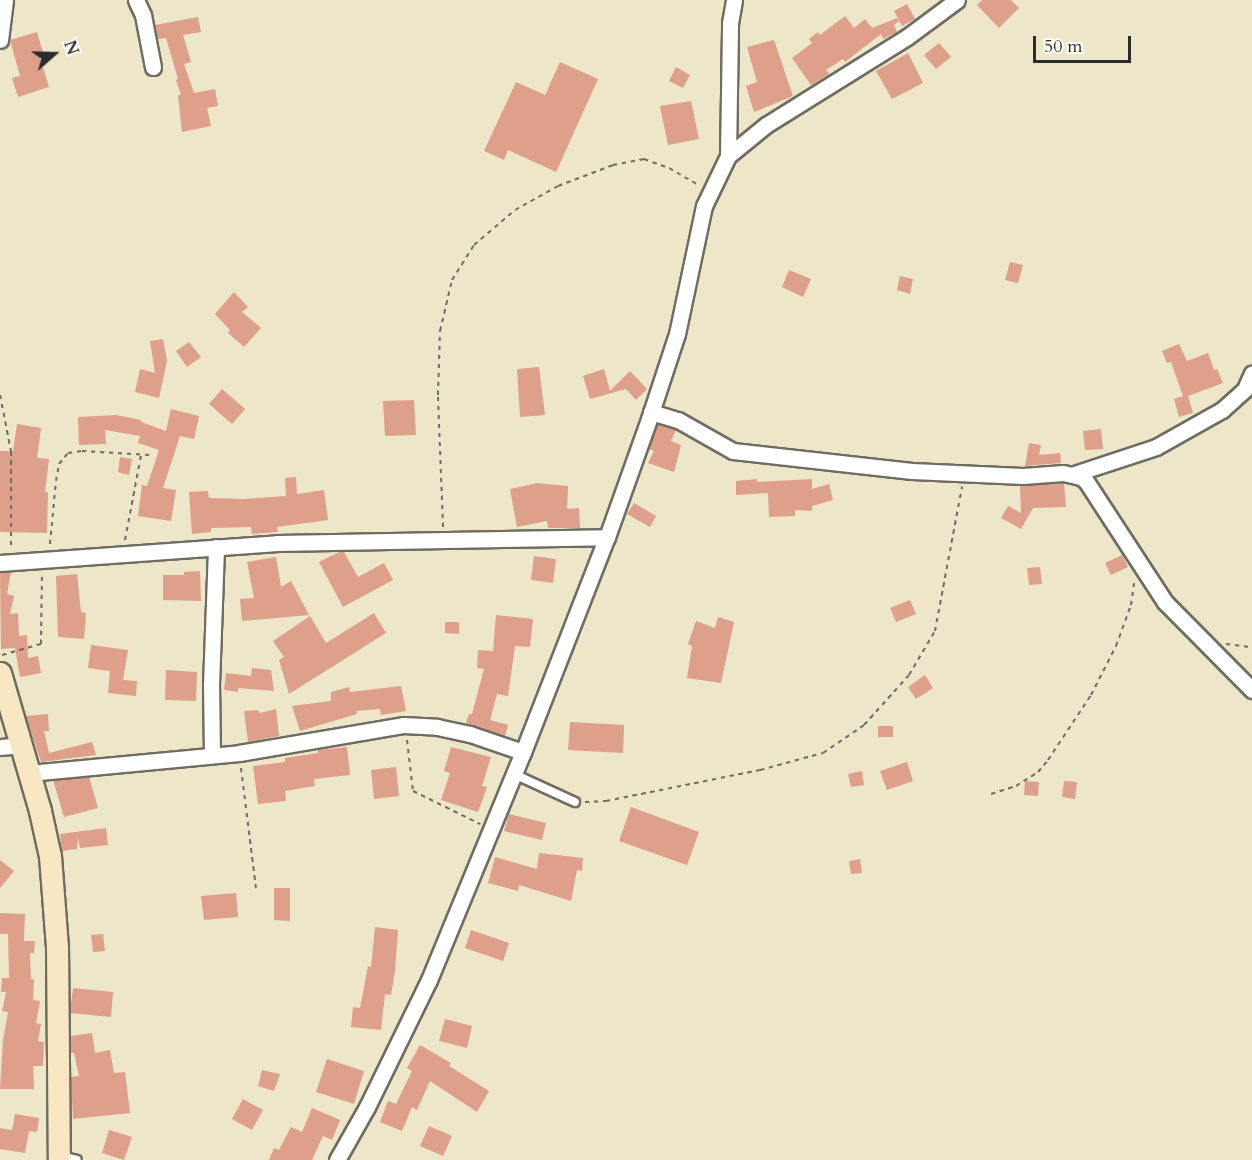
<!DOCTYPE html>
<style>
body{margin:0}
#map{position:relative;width:1252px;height:1160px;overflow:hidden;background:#ede6c9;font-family:Cardo,serif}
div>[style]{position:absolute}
.building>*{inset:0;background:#de9f8b}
.path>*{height:2px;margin-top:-1px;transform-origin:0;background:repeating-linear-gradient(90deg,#6f6c62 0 4.5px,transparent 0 9px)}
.roads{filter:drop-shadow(2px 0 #6f6c62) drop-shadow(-2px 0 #6f6c62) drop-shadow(0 2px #6f6c62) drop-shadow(0 -2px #6f6c62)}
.lane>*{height:8px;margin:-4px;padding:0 4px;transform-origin:4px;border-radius:4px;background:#fff}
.street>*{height:15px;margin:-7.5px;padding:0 7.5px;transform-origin:7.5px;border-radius:7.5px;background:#fff}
.secondary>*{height:21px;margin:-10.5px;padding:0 10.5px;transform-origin:10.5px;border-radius:10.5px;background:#f9e7c3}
span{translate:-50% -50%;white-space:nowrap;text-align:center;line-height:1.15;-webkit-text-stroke:5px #fdfcf7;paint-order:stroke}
.north{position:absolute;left:24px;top:24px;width:60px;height:60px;-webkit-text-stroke:4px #fdfcf7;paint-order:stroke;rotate:70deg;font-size:16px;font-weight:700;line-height:24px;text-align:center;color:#2b2b2b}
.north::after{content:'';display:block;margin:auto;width:21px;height:27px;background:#2b2b2b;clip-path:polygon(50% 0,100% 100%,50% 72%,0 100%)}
.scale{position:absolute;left:1033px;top:36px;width:98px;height:27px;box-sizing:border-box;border:3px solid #2b2b2b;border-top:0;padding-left:8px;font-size:18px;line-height:21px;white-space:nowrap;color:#2b2b2b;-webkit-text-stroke:4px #fdfcf7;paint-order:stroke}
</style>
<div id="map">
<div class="building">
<i style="clip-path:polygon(982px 0,1011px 0,1019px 8px,999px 28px,977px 5px)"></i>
<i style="clip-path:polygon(907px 4px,915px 19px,902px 26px,894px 11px)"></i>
<i style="clip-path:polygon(845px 16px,854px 28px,865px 19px,872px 28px,897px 18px,899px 21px,894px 25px,897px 32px,883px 39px,881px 34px,845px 62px,843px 59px,826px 70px,829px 74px,811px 85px,792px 58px,812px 43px,809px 39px,818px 32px,820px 35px)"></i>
<i style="clip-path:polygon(198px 17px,201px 32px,183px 35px,191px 62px,184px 64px,194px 93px,215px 89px,218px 106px,207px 108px,211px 126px,182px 132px,178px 95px,181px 95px,176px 80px,178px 79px,166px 38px,158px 39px,155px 25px)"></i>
<i style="clip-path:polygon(37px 32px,44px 56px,40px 58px,49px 87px,18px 97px,12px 78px,20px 76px,10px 40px)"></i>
<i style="clip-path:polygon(774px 40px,793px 96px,754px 112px,746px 86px,757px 82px,747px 47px)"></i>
<i style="clip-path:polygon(939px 43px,951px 57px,936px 69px,924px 55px)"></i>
<i style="clip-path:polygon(908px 53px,923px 83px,892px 99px,876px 71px)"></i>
<i style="clip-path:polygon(560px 62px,598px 79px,556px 172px,508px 150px,504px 160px,484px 151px,516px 82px,545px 95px)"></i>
<i style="clip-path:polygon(676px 67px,690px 75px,683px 88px,669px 81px)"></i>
<i style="clip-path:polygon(691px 101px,699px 139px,668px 145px,660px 106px)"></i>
<i style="clip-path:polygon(1010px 262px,1023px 265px,1018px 283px,1005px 280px)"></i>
<i style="clip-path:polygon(789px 270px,811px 279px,803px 297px,782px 287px)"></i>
<i style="clip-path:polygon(900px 276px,913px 279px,910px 294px,897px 290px)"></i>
<i style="clip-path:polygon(234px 292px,248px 307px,242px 312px,261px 328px,244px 347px,228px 333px,230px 330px,215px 314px)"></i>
<i style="clip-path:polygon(163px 339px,167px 361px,159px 398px,135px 392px,140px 369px,155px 373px,150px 341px)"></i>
<i style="clip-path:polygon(189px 342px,201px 357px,187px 367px,176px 351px)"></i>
<i style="clip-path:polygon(1179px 344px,1187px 361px,1208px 353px,1214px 370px,1217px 369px,1223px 383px,1188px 396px,1193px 413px,1179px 417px,1174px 399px,1183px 396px,1171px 362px,1167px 363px,1162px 351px)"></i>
<i style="clip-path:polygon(539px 367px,545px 415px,520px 417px,517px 369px)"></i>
<i style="clip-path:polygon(604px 369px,610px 391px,630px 371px,647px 389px,636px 400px,626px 389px,590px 399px,583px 376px)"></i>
<i style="clip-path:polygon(222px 389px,245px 409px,232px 424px,209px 404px)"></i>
<i style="clip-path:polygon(414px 400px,416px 435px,385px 436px,383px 401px)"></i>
<i style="clip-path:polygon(171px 409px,199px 416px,194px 439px,180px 436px,163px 488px,176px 490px,171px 521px,138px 516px,142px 485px,147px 486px,159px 450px,138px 443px,140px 436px,105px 430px,106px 444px,79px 445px,78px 417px,116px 415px,141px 420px,141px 422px,166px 431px)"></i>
<i style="clip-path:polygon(17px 424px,41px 428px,37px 458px,49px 459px,45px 492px,48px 492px,47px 533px,0 532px,0 451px,13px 451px)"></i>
<i style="clip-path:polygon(658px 424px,676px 430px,671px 441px,681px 445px,674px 472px,648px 463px,654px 451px,649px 449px)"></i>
<i style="clip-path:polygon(1101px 429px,1103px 449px,1085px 450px,1083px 431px)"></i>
<i style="clip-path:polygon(1029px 443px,1041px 445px,1039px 455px,1060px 453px,1061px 463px,1025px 466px)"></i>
<i style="clip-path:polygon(120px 457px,132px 459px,129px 475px,118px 472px)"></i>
<i style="clip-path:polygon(296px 477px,297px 494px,324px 490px,328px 520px,277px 527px,278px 532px,252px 534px,251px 527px,211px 528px,211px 532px,192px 534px,189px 492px,208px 491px,209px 498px,244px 499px,286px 496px,285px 478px)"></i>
<i style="clip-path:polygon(757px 479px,757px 482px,812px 479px,812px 489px,829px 484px,833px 500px,812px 506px,812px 511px,795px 510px,795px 516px,769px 517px,768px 493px,736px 495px,736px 481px)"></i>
<i style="clip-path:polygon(537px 483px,568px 486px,567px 509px,579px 508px,580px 528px,548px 528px,547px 521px,517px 527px,510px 489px)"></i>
<i style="clip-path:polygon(1064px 483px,1066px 507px,1033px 508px,1021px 529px,1001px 518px,1008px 506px,1021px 513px,1020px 486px)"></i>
<i style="clip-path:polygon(634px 503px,656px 516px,650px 527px,627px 514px)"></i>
<i style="clip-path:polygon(339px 552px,344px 552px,358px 577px,384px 563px,393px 580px,343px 607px,319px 562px)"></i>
<i style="clip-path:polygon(1122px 555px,1128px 567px,1111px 575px,1105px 563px)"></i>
<i style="clip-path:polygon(534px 556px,556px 559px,553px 583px,531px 580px)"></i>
<i style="clip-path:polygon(276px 557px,281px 587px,291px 581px,309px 615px,242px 621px,240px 599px,254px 598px,247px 562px)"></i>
<i style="clip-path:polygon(1040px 567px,1042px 584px,1029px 585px,1027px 568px)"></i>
<i style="clip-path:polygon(200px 571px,201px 601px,163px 600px,163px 575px,184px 575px,184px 572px)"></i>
<i style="clip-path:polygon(11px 572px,7px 594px,14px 596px,10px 614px,18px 613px,19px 636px,27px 635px,28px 658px,38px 656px,41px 673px,20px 677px,15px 648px,1px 649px,0 573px)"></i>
<i style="clip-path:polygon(77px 574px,81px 612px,86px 613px,84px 639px,58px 637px,56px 576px)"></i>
<i style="clip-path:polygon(910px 600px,916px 614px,896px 622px,890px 608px)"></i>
<i style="clip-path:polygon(374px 613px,386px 633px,289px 694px,279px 660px,284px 657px,273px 641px,310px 616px,326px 643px)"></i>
<i style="clip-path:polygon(496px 615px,533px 619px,530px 647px,515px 646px,508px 696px,497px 694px,490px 720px,508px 725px,505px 736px,466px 723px,469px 714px,472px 714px,484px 669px,477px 668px,478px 650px,493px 651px)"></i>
<i style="clip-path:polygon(718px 617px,734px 622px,721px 683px,687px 678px,692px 646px,688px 644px,696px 621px,715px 628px)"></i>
<i style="clip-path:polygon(445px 622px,459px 622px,459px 634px,445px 633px)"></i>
<i style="clip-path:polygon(91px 645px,128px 650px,123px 680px,137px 681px,136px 696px,108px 693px,110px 671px,88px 668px)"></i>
<i style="clip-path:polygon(252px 668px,271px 670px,274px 691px,238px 688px,238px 692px,224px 690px,226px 673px,251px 676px)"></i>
<i style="clip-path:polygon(166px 670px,197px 672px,196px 701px,165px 700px)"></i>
<i style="clip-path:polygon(925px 675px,933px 688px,916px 699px,908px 687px)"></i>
<i style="clip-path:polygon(401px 686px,406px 711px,381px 715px,380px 709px,356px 711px,357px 714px,300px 731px,292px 706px,331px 701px,331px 692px,349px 687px,350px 692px)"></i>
<i style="clip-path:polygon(276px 709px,279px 736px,248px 742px,244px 711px,258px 710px,260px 713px)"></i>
<i style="clip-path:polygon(48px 714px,49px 731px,44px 731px,49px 753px,92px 742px,96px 755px,41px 762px,26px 716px)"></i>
<i style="clip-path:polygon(570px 722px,624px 725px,623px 753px,568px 750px)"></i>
<i style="clip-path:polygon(878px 726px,893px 726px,893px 737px,878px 737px)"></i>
<i style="clip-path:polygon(347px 747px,350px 775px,314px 779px,315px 786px,285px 791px,286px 801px,258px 804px,253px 766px,285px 762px,285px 758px,318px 753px,318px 750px)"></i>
<i style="clip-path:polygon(451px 747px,491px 757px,482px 786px,487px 787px,478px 812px,441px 800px,450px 773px,444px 771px)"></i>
<i style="clip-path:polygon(907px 762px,913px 781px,887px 790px,880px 771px)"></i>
<i style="clip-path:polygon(396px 767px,399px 796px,374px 799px,371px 770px)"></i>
<i style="clip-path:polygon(862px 771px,864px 785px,851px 787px,848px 774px)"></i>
<i style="clip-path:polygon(89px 777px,98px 808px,64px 817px,53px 780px)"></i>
<i style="clip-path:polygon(1025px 781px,1039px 782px,1038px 796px,1024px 795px)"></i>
<i style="clip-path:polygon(1064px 781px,1077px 782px,1075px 799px,1062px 797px)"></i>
<i style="clip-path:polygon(631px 807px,699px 832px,687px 865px,619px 841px)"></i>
<i style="clip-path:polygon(509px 814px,546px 823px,542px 840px,504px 831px)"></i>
<i style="clip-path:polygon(106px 828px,108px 845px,80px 848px,78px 838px,77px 849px,62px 851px,60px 834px)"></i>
<i style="clip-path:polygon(539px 853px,583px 858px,582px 871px,577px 870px,571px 901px,519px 885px,518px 891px,488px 883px,495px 857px,537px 869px)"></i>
<i style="clip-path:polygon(860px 859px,862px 873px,851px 874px,849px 861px)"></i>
<i style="clip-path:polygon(0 860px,14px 871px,0 888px)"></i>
<i style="clip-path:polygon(274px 888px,290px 888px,290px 921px,274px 920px)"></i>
<i style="clip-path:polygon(236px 893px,238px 917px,204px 920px,201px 896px)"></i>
<i style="clip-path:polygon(0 913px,25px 914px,24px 941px,35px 941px,34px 953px,30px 953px,31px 979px,34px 979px,33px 1000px,40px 1001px,36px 1023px,41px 1024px,38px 1041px,44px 1042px,43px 1066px,33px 1066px,34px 1089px,0 1089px,3px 1040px,8px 1012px,2px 1011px,6px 992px,1px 992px,2px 978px,9px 978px,8px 934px,0 934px)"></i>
<i style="clip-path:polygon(375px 927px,398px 930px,395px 971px,391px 995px,385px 994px,381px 1030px,351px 1027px,353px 1007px,360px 1008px,368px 966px,371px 967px)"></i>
<i style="clip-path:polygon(471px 930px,509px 943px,503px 961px,465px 948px)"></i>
<i style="clip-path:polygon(103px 934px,105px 951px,93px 952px,91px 935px)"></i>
<i style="clip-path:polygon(73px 988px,113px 992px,111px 1017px,70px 1013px)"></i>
<i style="clip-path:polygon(445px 1019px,472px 1026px,467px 1048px,439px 1041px)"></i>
<i style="clip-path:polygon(92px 1033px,95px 1053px,110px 1050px,114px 1073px,125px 1072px,130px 1113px,73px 1119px,71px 1077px,79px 1076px,74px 1053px,71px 1053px,71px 1036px)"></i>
<i style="clip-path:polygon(420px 1045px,451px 1063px,449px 1066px,489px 1091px,477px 1112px,430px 1081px,417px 1110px,412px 1107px,402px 1131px,380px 1122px,388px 1101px,396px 1104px,412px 1071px,407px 1068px)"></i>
<i style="clip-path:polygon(327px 1059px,364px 1071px,354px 1104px,316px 1092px)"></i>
<i style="clip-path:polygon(262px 1070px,280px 1074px,274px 1091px,258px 1086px)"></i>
<i style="clip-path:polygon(243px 1099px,263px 1110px,252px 1130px,232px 1119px)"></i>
<i style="clip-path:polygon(312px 1108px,340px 1120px,332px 1140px,323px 1136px,312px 1160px,269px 1160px,274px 1148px,279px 1150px,291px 1127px,302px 1132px)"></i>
<i style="clip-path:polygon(15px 1114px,39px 1118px,37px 1132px,29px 1131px,25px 1153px,0 1149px,0 1128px,12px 1130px)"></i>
<i style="clip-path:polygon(429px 1126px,452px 1136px,443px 1156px,420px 1146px)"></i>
<i style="clip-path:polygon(109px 1130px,132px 1137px,124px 1160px,102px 1153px)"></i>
</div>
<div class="path">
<i style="left:0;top:395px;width:57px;rotate:78.9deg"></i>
<i style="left:11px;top:451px;width:96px;rotate:90deg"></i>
<i style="left:443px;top:527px;width:132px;rotate:-92.2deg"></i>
<i style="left:438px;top:395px;width:64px;rotate:-88.2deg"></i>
<i style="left:440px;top:331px;width:52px;rotate:-76.8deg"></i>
<i style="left:452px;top:280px;width:41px;rotate:-57.8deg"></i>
<i style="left:474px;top:245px;width:54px;rotate:-40.5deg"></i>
<i style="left:515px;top:210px;width:49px;rotate:-29.2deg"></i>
<i style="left:558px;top:186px;width:59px;rotate:-20.9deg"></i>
<i style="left:613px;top:165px;width:32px;rotate:-11deg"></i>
<i style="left:644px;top:159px;width:27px;rotate:20deg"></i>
<i style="left:669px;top:168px;width:34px;rotate:30deg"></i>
<i style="left:125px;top:540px;width:86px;rotate:-79.3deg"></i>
<i style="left:50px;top:544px;width:63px;rotate:-84.6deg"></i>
<i style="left:56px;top:481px;width:17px;rotate:-80deg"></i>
<i style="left:59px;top:464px;width:14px;rotate:-51deg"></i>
<i style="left:68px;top:453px;width:14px;rotate:-8deg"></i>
<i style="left:82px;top:451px;width:68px;rotate:3.4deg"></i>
<i style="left:1226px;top:644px;width:26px;rotate:7deg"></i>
<i style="left:2px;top:655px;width:41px;rotate:-15.8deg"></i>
<i style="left:41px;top:644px;width:70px;rotate:-89.2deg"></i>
<i style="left:407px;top:740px;width:51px;rotate:83.3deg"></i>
<i style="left:413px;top:791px;width:75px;rotate:26.2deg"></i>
<i style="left:241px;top:768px;width:121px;rotate:82.9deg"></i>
<i style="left:991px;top:794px;width:26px;rotate:-18deg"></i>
<i style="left:1016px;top:786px;width:26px;rotate:-32deg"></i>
<i style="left:1038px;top:772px;width:16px;rotate:-50deg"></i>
<i style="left:1048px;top:760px;width:78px;rotate:-56.5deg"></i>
<i style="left:1091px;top:695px;width:55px;rotate:-63deg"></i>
<i style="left:1116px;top:646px;width:44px;rotate:-69.9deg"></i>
<i style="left:1131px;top:605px;width:22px;rotate:-82deg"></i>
<i style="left:585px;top:802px;width:21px;rotate:-3deg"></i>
<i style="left:606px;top:801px;width:157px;rotate:-11.4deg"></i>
<i style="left:760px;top:770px;width:65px;rotate:-15.1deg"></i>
<i style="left:823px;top:753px;width:50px;rotate:-34.3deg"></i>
<i style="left:864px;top:725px;width:67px;rotate:-48deg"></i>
<i style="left:909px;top:675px;width:51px;rotate:-59.4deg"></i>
<i style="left:935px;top:631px;width:147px;rotate:-79.4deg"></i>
</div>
<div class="roads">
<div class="lane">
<i style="left:514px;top:774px;width:67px;rotate:24.7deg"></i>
<i style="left:60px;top:1156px;width:17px;rotate:13deg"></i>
</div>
<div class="street">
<i style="left:136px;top:0;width:17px;rotate:65deg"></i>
<i style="left:143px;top:15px;width:53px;rotate:79.1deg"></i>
<i style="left:0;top:40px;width:40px;rotate:-82.9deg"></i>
<i style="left:728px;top:156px;width:133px;rotate:-89.1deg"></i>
<i style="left:730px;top:23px;width:23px;rotate:-80deg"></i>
<i style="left:651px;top:412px;width:28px;rotate:17deg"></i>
<i style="left:678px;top:420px;width:63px;rotate:29.4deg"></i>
<i style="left:733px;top:451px;width:180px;rotate:6.4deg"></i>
<i style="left:912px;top:471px;width:111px;rotate:2.6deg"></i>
<i style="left:1023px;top:476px;width:40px;rotate:-4.3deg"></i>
<i style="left:1063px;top:473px;width:18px;rotate:13deg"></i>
<i style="left:1081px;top:477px;width:6px;rotate:39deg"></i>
<i style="left:1086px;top:481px;width:145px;rotate:56.9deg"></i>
<i style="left:1165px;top:602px;width:124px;rotate:45.3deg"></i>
<i style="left:1074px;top:474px;width:86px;rotate:-18.2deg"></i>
<i style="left:1156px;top:447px;width:76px;rotate:-29.3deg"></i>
<i style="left:1222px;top:410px;width:31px;rotate:-42deg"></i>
<i style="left:1245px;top:389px;width:17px;rotate:-66deg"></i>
<i style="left:0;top:563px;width:278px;rotate:-4.1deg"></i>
<i style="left:277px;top:543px;width:330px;rotate:-1deg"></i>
<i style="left:0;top:747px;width:21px;rotate:-5deg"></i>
<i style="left:212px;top:754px;width:69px;rotate:-90.8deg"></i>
<i style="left:211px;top:685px;width:138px;rotate:-87.9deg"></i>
<i style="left:29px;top:773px;width:211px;rotate:-5.4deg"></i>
<i style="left:239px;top:753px;width:166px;rotate:-9.7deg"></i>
<i style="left:403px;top:725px;width:34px;rotate:3deg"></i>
<i style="left:437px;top:727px;width:34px;rotate:12deg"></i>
<i style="left:470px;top:734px;width:56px;rotate:18.8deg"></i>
<i style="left:337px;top:1160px;width:61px;rotate:-60.5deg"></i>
<i style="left:367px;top:1107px;width:141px;rotate:-64deg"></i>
<i style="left:429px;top:980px;width:247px;rotate:-67.6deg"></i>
<i style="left:523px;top:752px;width:231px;rotate:-68.7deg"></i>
<i style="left:607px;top:537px;width:125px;rotate:-70.4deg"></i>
<i style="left:649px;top:419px;width:89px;rotate:-71.8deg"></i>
<i style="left:677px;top:334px;width:131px;rotate:-78.1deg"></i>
<i style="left:704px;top:206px;width:55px;rotate:-64.4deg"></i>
<i style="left:728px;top:156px;width:49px;rotate:-39.2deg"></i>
<i style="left:766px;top:125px;width:166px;rotate:-32deg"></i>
<i style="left:907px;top:37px;width:62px;rotate:-36.5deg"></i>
</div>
<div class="secondary">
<i style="left:0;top:673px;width:144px;rotate:73.8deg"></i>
<i style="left:40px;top:811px;width:46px;rotate:77.5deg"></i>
<i style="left:50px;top:856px;width:90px;rotate:85.6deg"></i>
<i style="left:57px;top:946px;width:214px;rotate:89.5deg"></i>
</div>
</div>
<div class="north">N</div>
<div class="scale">50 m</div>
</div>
